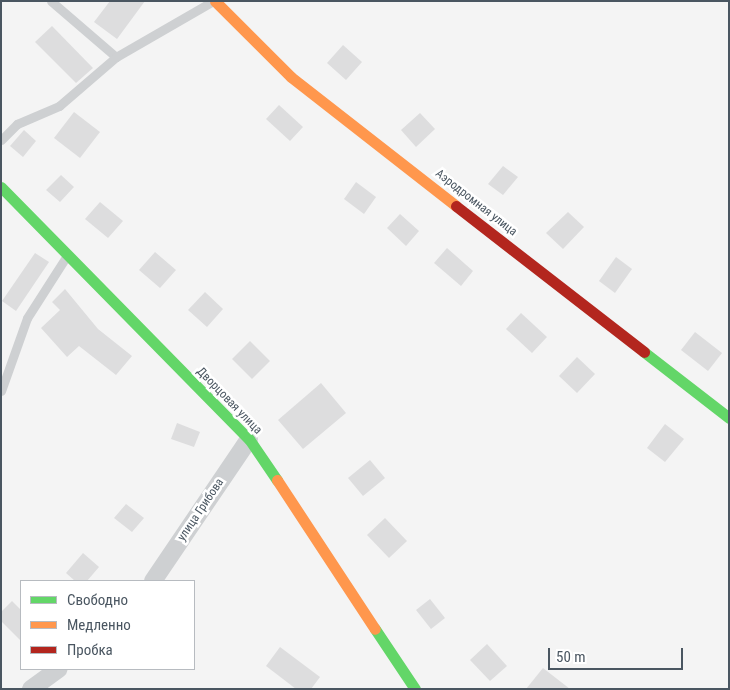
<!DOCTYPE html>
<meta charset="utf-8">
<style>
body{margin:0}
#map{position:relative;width:730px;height:690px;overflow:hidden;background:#f4f4f4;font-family:"Roboto Condensed",sans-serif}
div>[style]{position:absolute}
.building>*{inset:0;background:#ddddde}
.lane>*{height:9px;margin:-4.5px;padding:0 4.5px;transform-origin:4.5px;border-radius:4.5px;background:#ced0d2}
.street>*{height:18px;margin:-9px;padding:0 9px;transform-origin:9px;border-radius:9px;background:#ced0d2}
.fast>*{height:11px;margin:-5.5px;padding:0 5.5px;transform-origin:5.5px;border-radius:5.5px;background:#63d668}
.slow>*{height:11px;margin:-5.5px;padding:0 5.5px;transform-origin:5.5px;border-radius:5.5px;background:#ff974d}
.jam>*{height:11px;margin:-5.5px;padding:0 5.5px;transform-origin:5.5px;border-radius:5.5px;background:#b3261e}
span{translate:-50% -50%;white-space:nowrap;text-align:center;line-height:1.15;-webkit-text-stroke:5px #fff;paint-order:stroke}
.street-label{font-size:12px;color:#4a5661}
.frame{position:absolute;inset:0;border:2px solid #4a5661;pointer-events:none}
.legend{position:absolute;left:20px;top:580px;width:175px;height:90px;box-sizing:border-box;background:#fff;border:1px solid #b7bbc0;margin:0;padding:6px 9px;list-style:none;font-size:15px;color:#4a5661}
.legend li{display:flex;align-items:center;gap:10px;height:25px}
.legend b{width:25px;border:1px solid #b7bbc0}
.scale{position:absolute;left:548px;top:648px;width:135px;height:22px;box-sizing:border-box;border:2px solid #4a5661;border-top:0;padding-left:6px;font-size:15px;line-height:18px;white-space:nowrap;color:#4a5661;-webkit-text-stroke:4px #fff;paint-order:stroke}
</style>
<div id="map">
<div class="building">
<i style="clip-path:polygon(110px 1px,145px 1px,117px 39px,94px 22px)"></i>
<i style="clip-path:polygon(52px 26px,93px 68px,76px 83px,35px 42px)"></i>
<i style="clip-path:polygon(343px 45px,362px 62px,346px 80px,327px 63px)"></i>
<i style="clip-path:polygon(279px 105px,303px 127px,290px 141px,266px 119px)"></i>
<i style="clip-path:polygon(74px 112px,100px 132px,80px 158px,54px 138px)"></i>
<i style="clip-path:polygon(420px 113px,435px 129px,416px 147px,401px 130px)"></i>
<i style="clip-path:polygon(24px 130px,36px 141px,23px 157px,10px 146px)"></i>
<i style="clip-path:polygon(503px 166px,518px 177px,503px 195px,488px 184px)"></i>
<i style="clip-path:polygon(61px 175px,74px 187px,60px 202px,46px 190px)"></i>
<i style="clip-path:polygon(356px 182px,376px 197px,364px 214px,344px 199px)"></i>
<i style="clip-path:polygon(100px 202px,123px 221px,108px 238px,85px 219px)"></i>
<i style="clip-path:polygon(568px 212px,584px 227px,563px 249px,546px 233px)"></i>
<i style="clip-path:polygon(400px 214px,419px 231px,406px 246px,387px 228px)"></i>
<i style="clip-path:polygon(447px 248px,473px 271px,461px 286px,434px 263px)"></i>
<i style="clip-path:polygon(155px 252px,176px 270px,160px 288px,139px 270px)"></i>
<i style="clip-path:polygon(35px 253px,49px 262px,16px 311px,2px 301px)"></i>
<i style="clip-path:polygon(616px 257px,632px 269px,615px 293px,599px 281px)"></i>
<i style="clip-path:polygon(65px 289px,98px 329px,132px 356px,116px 375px,79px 346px,67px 357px,41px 328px,60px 310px,52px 302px)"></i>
<i style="clip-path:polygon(205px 292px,223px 309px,207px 327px,188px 310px)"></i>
<i style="clip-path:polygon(521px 313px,547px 337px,532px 353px,506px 329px)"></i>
<i style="clip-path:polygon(695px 332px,722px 353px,708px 371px,681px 350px)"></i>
<i style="clip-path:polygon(250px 341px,270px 361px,252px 379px,232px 359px)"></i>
<i style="clip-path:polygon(577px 357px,595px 374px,577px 393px,559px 376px)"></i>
<i style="clip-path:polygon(321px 383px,346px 413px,303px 449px,278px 420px)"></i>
<i style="clip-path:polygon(177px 423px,200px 432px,194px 447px,171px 439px)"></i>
<i style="clip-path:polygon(665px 424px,684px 439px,665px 462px,647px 448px)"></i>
<i style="clip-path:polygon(370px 460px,385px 478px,363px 496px,348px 478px)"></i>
<i style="clip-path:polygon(126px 504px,144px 518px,132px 532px,114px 518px)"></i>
<i style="clip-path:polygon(385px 518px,407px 541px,389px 558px,367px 535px)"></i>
<i style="clip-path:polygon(83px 553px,99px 567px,87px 581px,75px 581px,66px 573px)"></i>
<i style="clip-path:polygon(430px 599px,445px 618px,431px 629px,416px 610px)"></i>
<i style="clip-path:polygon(12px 601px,21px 610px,21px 641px,1px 621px,1px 612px)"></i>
<i style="clip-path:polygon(487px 644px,507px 666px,490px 681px,470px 660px)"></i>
<i style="clip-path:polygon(280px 647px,320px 677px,311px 689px,296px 689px,266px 666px)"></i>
<i style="clip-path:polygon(543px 668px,570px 689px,526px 689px)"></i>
</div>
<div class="lane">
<i style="left:51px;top:1px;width:86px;rotate:40.7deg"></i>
<i style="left:1px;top:140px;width:23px;rotate:-45deg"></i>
<i style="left:17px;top:124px;width:46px;rotate:-23.2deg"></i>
<i style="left:59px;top:106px;width:75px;rotate:-40.7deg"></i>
<i style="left:116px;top:57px;width:112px;rotate:-30deg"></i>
<i style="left:1px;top:391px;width:77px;rotate:-70.4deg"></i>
<i style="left:27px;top:318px;width:72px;rotate:-57.4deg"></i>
</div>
<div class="street">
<i style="left:153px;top:581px;width:171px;rotate:-55.9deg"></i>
<i style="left:31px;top:689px;width:34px;rotate:-36deg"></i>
</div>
<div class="fast">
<i style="left:1px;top:187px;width:354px;rotate:45.5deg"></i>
<i style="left:249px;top:439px;width:50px;rotate:55.7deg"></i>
<i style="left:644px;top:352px;width:108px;rotate:37.8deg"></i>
<i style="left:375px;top:629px;width:72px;rotate:56.3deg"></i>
</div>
<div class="slow">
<i style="left:215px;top:1px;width:107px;rotate:45deg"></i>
<i style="left:291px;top:77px;width:209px;rotate:38deg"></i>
<i style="left:277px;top:480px;width:178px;rotate:56.7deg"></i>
</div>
<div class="jam">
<i style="left:456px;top:206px;width:238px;rotate:37.8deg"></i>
</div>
<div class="street-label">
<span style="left:476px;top:203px;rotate:38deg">Аэродромная улица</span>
<span style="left:229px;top:401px;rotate:46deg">Дворцовая улица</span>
<span style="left:201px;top:510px;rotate:-56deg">улица Грибова</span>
</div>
<div class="frame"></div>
<ul class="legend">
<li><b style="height:6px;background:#63d668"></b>Свободно</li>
<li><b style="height:6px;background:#ff974d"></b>Медленно</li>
<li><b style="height:6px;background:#b3261e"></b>Пробка</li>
</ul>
<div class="scale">50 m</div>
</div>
